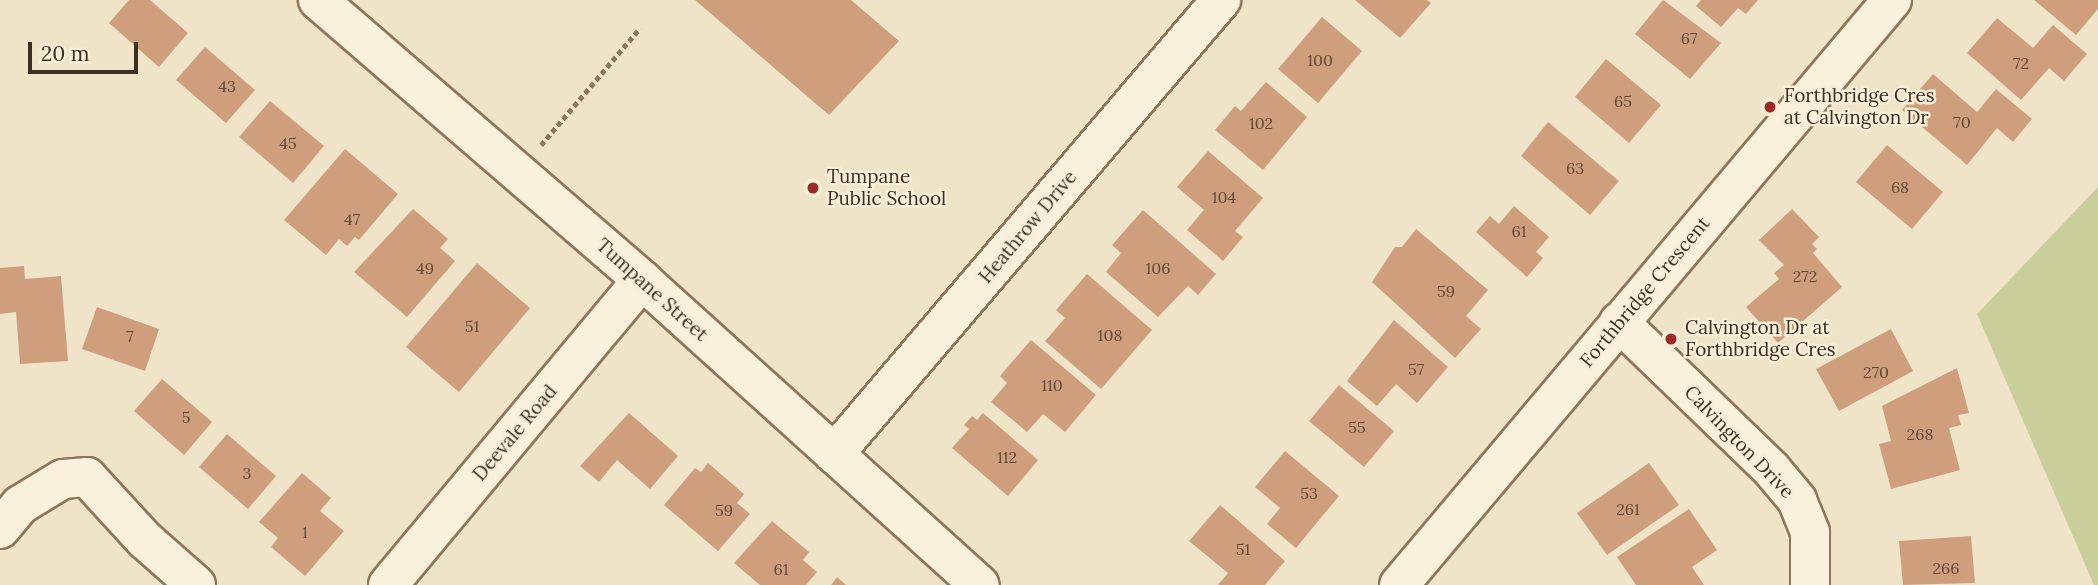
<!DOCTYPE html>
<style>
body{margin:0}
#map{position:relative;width:2098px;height:585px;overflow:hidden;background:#f0e4c8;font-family:Lora,serif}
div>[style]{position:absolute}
.green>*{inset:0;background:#c9cf9b}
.building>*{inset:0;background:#cf9f7d}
.path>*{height:4.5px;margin-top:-2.25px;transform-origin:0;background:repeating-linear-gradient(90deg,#8d765c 0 5px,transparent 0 8.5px)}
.roads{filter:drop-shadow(2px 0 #8d765c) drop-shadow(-2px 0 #8d765c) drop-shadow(0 2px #8d765c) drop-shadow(0 -2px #8d765c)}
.minor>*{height:38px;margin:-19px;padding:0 19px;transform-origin:19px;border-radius:19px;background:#faf1dc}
.dots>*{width:19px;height:19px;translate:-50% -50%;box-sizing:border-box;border:4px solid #f7eed8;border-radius:50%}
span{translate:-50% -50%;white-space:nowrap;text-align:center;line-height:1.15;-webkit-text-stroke:5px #f7eed8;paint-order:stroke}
.number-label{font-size:16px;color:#624a37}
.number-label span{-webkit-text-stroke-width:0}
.poi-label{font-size:19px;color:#3d2e20}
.left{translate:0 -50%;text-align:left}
.street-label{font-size:19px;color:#3d2e20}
.scale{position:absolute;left:28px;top:42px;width:110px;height:32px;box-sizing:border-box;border:4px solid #3d2e20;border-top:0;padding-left:9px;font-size:21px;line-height:24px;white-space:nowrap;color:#3d2e20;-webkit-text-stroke:5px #f7eed8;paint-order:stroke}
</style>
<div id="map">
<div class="green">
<i style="clip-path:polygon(2098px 187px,2098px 585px,2094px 585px,1977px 314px)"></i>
</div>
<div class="building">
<i style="clip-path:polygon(129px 0,150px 0,188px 33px,159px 67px,109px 23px)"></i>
<i style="clip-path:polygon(695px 0,851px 0,899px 41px,829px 115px)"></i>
<i style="clip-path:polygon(1355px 0,1427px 0,1431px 3px,1400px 38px)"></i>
<i style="clip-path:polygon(1663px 0,1721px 43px,1690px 79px,1635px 34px)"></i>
<i style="clip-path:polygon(1701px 0,1758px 0,1746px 14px,1738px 8px,1721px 27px,1696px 6px)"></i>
<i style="clip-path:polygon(2034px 0,2098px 0,2098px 9px,2076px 35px)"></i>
<i style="clip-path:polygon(1322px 17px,1362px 51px,1318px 103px,1278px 69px)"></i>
<i style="clip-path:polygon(1997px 18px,2033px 48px,2053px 25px,2087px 54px,2064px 81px,2049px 68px,2021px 100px,1967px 53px)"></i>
<i style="clip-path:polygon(205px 47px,255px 90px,226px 123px,176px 80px)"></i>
<i style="clip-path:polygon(1606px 59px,1661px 105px,1629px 143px,1575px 97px)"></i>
<i style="clip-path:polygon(1933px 74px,1977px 112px,1996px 89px,2032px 119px,2013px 142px,1997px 128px,1967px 165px,1902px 110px)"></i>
<i style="clip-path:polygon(1266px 82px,1307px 117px,1263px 170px,1215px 130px,1235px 106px,1241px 111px)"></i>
<i style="clip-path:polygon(270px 101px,324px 146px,293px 183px,239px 137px)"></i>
<i style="clip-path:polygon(1548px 122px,1619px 181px,1590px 215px,1521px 156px)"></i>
<i style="clip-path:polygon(1887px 145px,1943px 192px,1912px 229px,1856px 182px)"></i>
<i style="clip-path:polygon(345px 149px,398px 194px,359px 240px,355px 237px,347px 246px,339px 239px,326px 255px,284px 220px)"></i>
<i style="clip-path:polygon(1208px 151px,1263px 198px,1235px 231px,1243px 237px,1223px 261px,1187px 230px,1204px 210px,1177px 187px)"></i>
<i style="clip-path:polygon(1514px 206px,1549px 237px,1536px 252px,1543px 258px,1527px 277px,1476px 232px,1490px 216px,1499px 224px)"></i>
<i style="clip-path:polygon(413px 209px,448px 239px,440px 248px,455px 261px,407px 317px,354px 272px)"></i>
<i style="clip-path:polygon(1792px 209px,1819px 237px,1812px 244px,1817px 249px,1813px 253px,1842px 287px,1778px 343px,1746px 307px,1779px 279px,1774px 273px,1784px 265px,1759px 240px)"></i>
<i style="clip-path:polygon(1143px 210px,1216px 274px,1198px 295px,1188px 286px,1158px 317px,1106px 272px,1121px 253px,1112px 245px)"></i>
<i style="clip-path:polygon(1416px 229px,1488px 290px,1466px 316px,1481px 329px,1455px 358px,1372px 282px,1395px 247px,1402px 247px)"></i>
<i style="clip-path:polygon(477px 263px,530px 308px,459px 392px,406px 347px)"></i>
<i style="clip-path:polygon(24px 266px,25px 279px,61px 276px,68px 361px,20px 364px,16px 312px,0 314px,0 268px)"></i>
<i style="clip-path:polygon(1087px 274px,1152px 330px,1101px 389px,1045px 341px,1065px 318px,1056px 310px)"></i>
<i style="clip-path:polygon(97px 307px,159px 329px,145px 371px,82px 349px)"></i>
<i style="clip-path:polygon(1394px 320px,1448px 367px,1417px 403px,1396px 384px,1377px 406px,1347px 381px)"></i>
<i style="clip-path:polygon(1891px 329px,1913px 371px,1839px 411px,1816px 369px)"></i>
<i style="clip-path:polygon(1031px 340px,1096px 395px,1065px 432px,1043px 414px,1027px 432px,991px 402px,1007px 383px,1000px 376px)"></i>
<i style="clip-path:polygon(1957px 368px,1969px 413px,1958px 415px,1961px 425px,1949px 428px,1960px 470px,1891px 489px,1879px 444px,1891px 441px,1882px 406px)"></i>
<i style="clip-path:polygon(162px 379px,212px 422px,184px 455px,134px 411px)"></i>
<i style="clip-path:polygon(1339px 385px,1394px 431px,1364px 467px,1309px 421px)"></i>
<i style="clip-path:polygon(629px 413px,678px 456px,650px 489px,617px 460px,599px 482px,580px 466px)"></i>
<i style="clip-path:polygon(983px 413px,1038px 460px,1008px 496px,952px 448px,969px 429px,964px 425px,972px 416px,977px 420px)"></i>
<i style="clip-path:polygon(227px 434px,276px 476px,248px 509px,199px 467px)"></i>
<i style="clip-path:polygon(1285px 451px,1339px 496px,1296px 548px,1267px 524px,1280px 508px,1255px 487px)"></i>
<i style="clip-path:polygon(708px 463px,744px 494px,737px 503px,750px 514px,718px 551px,664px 505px,695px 468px,701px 472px)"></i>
<i style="clip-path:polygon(1649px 463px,1679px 505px,1607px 555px,1577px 513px)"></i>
<i style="clip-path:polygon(302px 473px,331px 498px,320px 511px,344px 531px,305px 576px,271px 547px,278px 538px,259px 522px)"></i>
<i style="clip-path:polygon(1220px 505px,1285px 561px,1265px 585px,1218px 585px,1228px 573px,1189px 541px)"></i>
<i style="clip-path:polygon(1689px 509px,1717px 550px,1692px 567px,1704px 585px,1636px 585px,1617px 557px)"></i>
<i style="clip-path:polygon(772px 521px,809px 552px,803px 560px,817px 572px,806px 585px,760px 585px,734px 563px)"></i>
<i style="clip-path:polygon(1971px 536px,1975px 583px,1903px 585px,1899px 541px)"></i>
<i style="clip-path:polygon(837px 577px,846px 585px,831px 585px)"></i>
</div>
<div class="path">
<i style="left:541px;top:145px;width:153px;rotate:-49.8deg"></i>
</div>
<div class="roads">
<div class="minor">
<i style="left:318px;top:0;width:428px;rotate:40.8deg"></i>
<i style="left:642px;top:280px;width:455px;rotate:42.1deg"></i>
<i style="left:1619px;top:322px;width:213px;rotate:44deg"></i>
<i style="left:1772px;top:470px;width:39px;rotate:50deg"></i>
<i style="left:1797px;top:500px;width:35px;rotate:68deg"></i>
<i style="left:1810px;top:532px;width:53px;rotate:90deg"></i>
<i style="left:834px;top:454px;width:597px;rotate:-49.55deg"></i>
<i style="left:0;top:529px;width:31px;rotate:-50deg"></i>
<i style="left:20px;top:505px;width:50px;rotate:-31.2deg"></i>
<i style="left:63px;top:479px;width:24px;rotate:-5deg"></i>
<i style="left:87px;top:477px;width:86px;rotate:47.4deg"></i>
<i style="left:145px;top:540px;width:68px;rotate:41.4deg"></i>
<i style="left:388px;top:585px;width:397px;rotate:-50.2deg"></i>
<i style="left:1399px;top:585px;width:765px;rotate:-49.88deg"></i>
</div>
</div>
<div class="dots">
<i style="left:1770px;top:107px;background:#9e2a2b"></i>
<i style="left:813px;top:188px;background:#9e2a2b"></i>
<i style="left:1671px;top:339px;background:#9e2a2b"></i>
</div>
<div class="number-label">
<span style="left:1689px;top:38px">67</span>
<span style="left:1320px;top:60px">100</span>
<span style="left:2021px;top:63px">72</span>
<span style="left:227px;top:86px">43</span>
<span style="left:1623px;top:101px">65</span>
<span style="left:1962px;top:122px">70</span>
<span style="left:1261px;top:123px">102</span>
<span style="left:288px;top:143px">45</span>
<span style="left:1575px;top:168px">63</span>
<span style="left:1900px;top:187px">68</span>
<span style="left:1224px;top:197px">104</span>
<span style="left:352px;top:219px">47</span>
<span style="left:1519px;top:231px">61</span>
<span style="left:425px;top:268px">49</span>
<span style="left:1158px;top:268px">106</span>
<span style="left:1805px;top:276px">272</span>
<span style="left:1446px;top:291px">59</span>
<span style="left:472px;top:326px">51</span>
<span style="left:1110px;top:335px">108</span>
<span style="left:130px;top:336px">7</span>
<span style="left:1416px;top:369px">57</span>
<span style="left:1876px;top:372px">270</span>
<span style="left:1052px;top:385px">110</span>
<span style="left:186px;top:417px">5</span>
<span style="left:1357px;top:427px">55</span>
<span style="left:1920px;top:434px">268</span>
<span style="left:1007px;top:457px">112</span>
<span style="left:247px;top:473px">3</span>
<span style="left:1309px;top:493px">53</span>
<span style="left:1628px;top:509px">261</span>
<span style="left:724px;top:510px">59</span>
<span style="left:305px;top:532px">1</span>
<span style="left:1243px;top:549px">51</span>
<span style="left:1946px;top:568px">266</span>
<span style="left:781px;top:569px">61</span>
</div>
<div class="poi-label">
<span class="left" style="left:1784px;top:107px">Forthbridge Cres<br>at Calvington Dr</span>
<span class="left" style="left:827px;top:188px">Tumpane<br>Public School</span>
<span class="left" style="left:1685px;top:339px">Calvington Dr at<br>Forthbridge Cres</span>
</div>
<div class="street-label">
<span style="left:1028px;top:227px;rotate:-50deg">Heathrow Drive</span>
<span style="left:652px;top:290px;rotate:42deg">Tumpane Street</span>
<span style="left:1645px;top:292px;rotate:-50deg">Forthbridge Crescent</span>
<span style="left:515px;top:433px;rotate:-50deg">Deevale Road</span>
<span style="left:1739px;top:442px;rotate:46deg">Calvington Drive</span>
</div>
<div class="scale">20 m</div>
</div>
